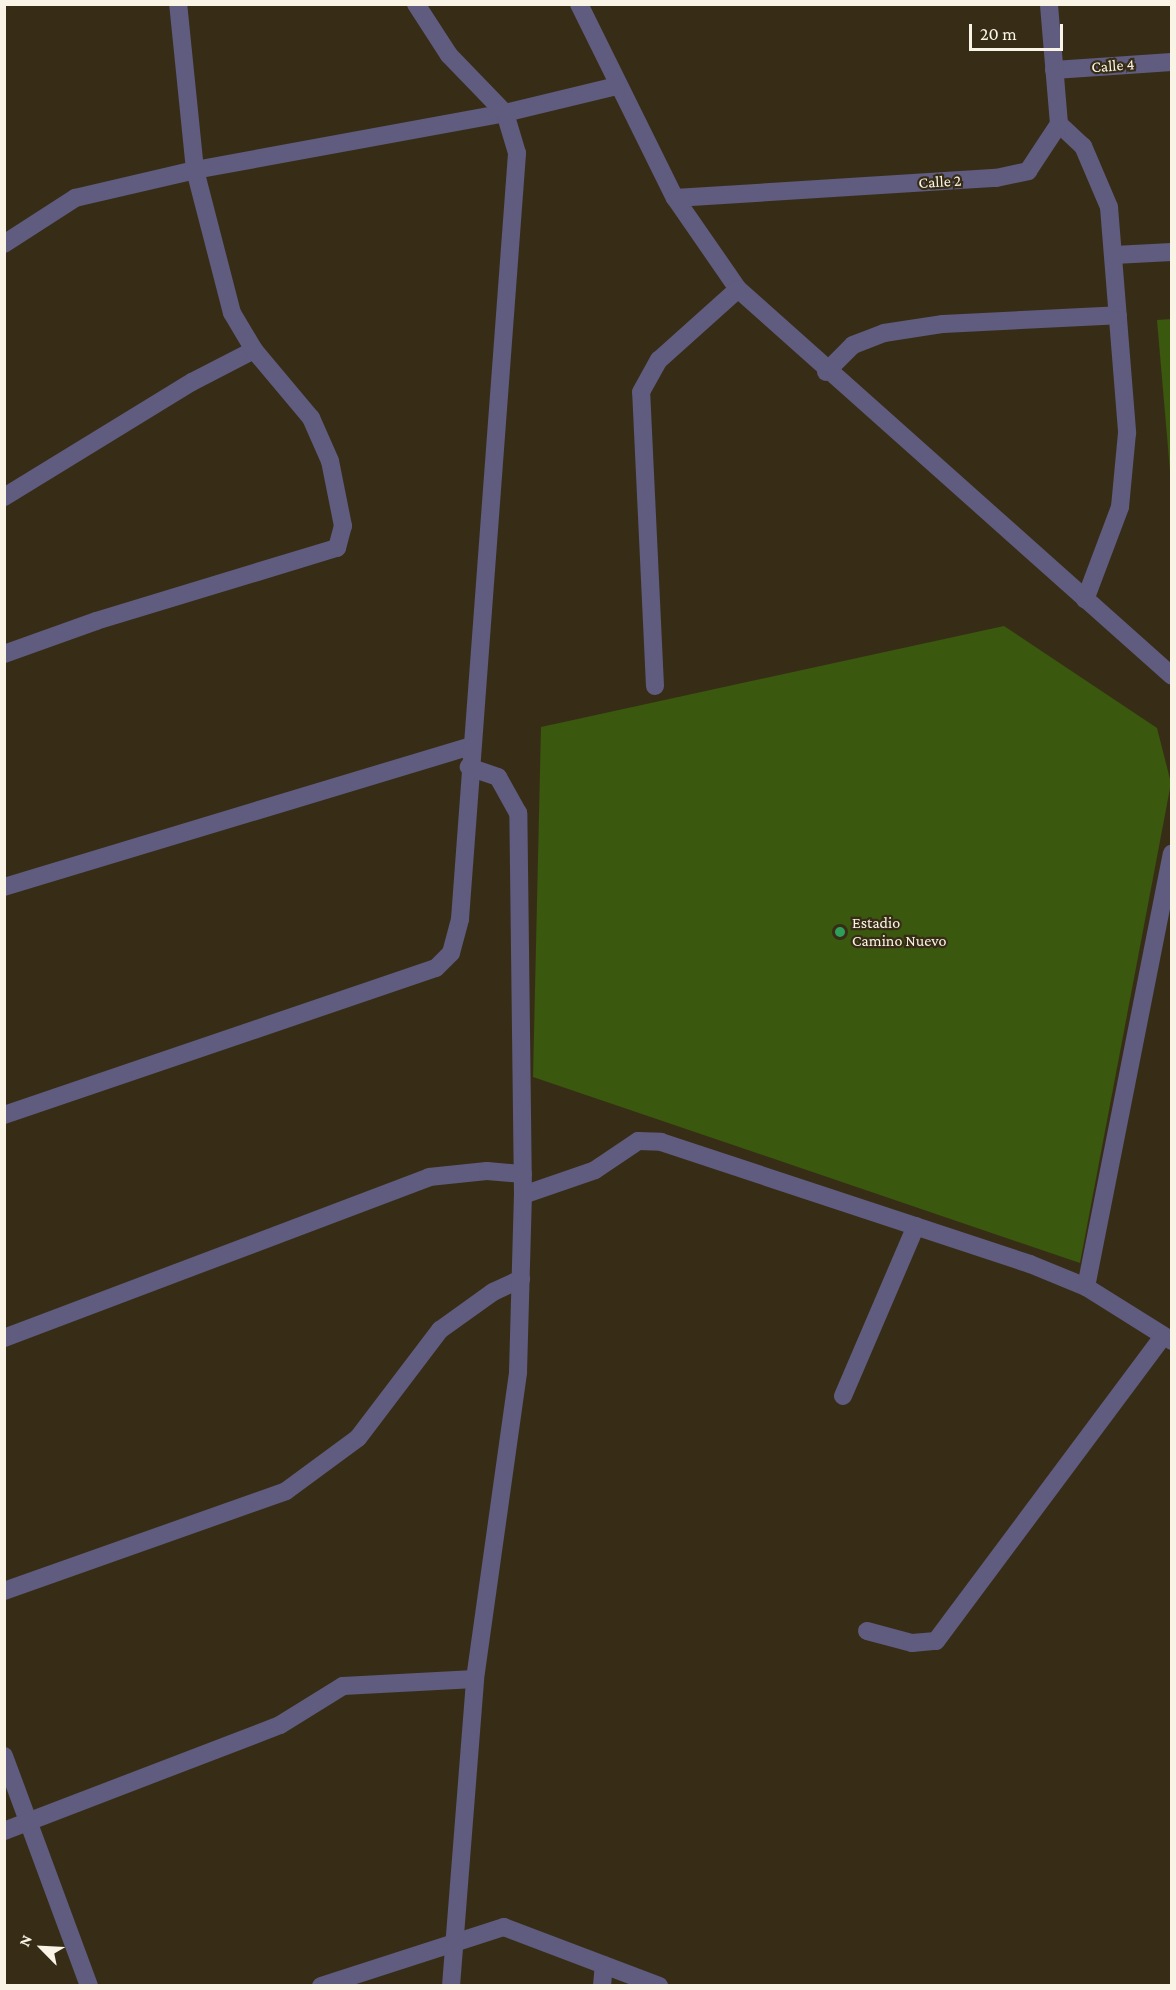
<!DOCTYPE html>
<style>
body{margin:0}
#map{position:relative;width:1176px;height:1990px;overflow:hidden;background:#372d17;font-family:"Crimson Pro",serif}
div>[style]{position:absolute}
.green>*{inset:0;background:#3a580e}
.minor>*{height:18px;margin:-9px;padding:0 9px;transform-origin:9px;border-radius:9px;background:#5f5c7f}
.dots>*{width:16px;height:16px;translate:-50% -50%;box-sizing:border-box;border:3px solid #372d17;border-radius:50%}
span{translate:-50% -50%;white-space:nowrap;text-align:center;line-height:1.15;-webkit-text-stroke:4.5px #372d17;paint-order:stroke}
.street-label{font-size:16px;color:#faf4e6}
.poi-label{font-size:16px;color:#faf4e6}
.left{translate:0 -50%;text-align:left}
.frame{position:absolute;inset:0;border:6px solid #faf4e6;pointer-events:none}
.north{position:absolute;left:12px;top:1918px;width:60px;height:60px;-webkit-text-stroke:4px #372d17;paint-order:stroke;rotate:294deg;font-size:16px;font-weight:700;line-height:24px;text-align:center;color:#faf4e6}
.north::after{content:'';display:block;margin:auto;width:21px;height:27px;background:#faf4e6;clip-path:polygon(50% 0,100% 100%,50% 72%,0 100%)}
.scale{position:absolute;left:969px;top:24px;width:94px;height:27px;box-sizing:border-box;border:3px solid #faf4e6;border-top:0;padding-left:8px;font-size:18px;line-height:21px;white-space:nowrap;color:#faf4e6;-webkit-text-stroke:4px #372d17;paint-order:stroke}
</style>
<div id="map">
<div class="green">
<i style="clip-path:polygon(1171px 319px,1172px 471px,1170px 471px,1157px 320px)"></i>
<i style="clip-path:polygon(1004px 626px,1157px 728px,1171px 783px,1080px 1263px,533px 1077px,541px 727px)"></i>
</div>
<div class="minor">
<i style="left:579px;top:4px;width:216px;rotate:63.7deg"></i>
<i style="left:675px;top:198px;width:111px;rotate:55.3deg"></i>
<i style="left:738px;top:289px;width:581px;rotate:41.72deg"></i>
<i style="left:1054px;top:70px;width:118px;rotate:-3.9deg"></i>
<i style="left:1059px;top:124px;width:33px;rotate:43deg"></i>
<i style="left:1083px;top:146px;width:66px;rotate:66.9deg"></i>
<i style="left:1109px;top:207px;width:227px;rotate:85.4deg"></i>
<i style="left:1127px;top:433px;width:74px;rotate:95.4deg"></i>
<i style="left:1120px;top:507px;width:99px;rotate:110.6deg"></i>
<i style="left:675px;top:198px;width:322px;rotate:-3.6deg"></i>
<i style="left:996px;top:178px;width:33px;rotate:-12deg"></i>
<i style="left:1028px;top:171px;width:56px;rotate:-56.6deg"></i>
<i style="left:1059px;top:124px;width:120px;rotate:-94.8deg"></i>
<i style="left:4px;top:244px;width:85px;rotate:-32.9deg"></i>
<i style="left:75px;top:198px;width:123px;rotate:-13.1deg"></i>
<i style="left:195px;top:170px;width:315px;rotate:-10.4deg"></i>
<i style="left:505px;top:113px;width:115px;rotate:-13.6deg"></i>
<i style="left:1114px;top:255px;width:58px;rotate:-3deg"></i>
<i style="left:826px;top:372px;width:38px;rotate:-45deg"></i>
<i style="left:853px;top:345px;width:33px;rotate:-21deg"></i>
<i style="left:884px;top:333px;width:60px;rotate:-8.7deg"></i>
<i style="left:943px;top:324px;width:175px;rotate:-2.9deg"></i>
<i style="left:4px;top:497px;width:220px;rotate:-31.5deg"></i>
<i style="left:192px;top:382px;width:70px;rotate:-27.3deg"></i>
<i style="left:4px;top:654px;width:98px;rotate:-19.7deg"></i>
<i style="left:96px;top:621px;width:252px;rotate:-16.9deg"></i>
<i style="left:337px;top:548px;width:23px;rotate:-75deg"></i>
<i style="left:343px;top:526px;width:66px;rotate:-101.3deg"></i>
<i style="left:330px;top:461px;width:47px;rotate:-113.8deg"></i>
<i style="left:311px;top:418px;width:89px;rotate:-130deg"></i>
<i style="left:254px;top:350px;width:43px;rotate:-120.7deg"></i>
<i style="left:232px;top:313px;width:148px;rotate:-104.5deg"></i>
<i style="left:195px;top:170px;width:167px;rotate:-95.8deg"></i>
<i style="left:655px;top:686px;width:294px;rotate:-92.7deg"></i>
<i style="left:641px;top:392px;width:37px;rotate:-61deg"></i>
<i style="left:659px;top:360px;width:106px;rotate:-41.9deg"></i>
<i style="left:4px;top:887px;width:487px;rotate:-16.8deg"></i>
<i style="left:4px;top:1115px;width:456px;rotate:-18.8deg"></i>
<i style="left:436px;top:968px;width:21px;rotate:-45deg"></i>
<i style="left:451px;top:953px;width:35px;rotate:-75deg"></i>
<i style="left:460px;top:919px;width:768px;rotate:-85.74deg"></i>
<i style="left:517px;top:153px;width:42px;rotate:-106.7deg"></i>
<i style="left:505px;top:113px;width:81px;rotate:-134deg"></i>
<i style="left:449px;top:55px;width:61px;rotate:-122.9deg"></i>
<i style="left:523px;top:1195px;width:76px;rotate:-19.1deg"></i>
<i style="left:595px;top:1170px;width:52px;rotate:-34deg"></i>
<i style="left:638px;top:1141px;width:23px;rotate:2deg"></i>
<i style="left:661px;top:1142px;width:389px;rotate:18.3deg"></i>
<i style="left:1030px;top:1264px;width:61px;rotate:22.3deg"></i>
<i style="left:1086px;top:1287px;width:102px;rotate:32.1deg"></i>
<i style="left:1086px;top:1287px;width:442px;rotate:-78.8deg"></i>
<i style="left:4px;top:1338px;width:454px;rotate:-20.7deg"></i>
<i style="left:429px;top:1177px;width:58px;rotate:-5.9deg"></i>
<i style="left:487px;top:1171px;width:36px;rotate:5deg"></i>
<i style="left:843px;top:1396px;width:185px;rotate:-66.8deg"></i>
<i style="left:4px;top:1591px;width:299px;rotate:-19.5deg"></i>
<i style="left:286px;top:1491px;width:89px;rotate:-36.4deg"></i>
<i style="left:358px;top:1438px;width:136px;rotate:-52.8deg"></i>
<i style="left:440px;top:1330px;width:65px;rotate:-35.6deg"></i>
<i style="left:493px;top:1292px;width:31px;rotate:-25deg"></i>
<i style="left:867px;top:1631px;width:47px;rotate:14.9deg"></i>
<i style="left:912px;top:1643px;width:24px;rotate:-5deg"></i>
<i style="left:936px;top:1641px;width:379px;rotate:-53.3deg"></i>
<i style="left:4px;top:1756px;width:245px;rotate:69.7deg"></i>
<i style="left:4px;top:1831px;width:296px;rotate:-21deg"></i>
<i style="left:280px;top:1725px;width:74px;rotate:-31.8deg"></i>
<i style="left:343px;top:1686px;width:132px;rotate:-3deg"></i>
<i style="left:321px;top:1986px;width:192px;rotate:-17.9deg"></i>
<i style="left:504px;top:1927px;width:166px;rotate:20.8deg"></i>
<i style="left:451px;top:1986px;width:308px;rotate:-85.5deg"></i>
<i style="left:475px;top:1679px;width:310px;rotate:-82deg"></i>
<i style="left:518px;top:1372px;width:177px;rotate:-88.4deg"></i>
<i style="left:523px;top:1195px;width:382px;rotate:-90.7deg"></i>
<i style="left:518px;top:813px;width:41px;rotate:-119.1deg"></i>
<i style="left:498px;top:777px;width:31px;rotate:-161deg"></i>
<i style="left:602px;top:1986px;width:21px;rotate:-85deg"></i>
</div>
<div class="dots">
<i style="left:840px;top:932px;background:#2e9e5b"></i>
</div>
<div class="street-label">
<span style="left:1113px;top:66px;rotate:-4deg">Calle 4</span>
<span style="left:940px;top:182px;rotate:-3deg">Calle 2</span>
</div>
<div class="poi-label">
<span class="left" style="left:852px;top:932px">Estadio<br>Camino Nuevo</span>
</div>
<div class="frame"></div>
<div class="north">N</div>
<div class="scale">20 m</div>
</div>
